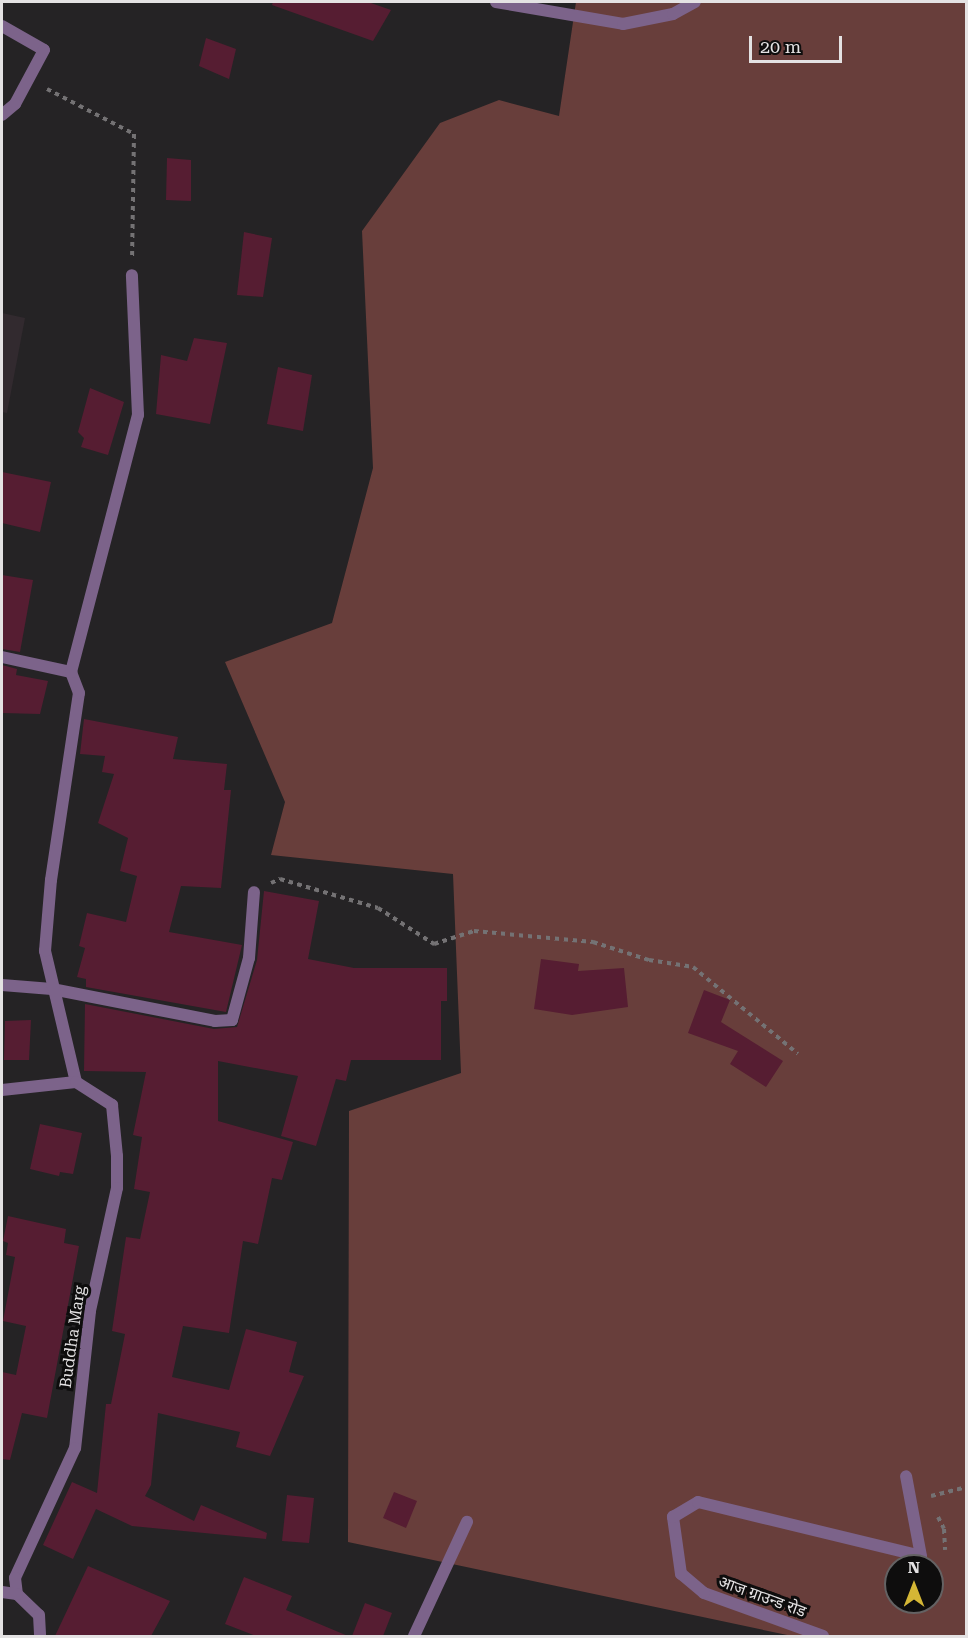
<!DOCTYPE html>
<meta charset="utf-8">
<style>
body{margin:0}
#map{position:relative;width:968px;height:1638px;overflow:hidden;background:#252325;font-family:"Roboto Serif","Noto Sans Devanagari",serif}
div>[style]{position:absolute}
.built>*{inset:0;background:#322a2f}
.green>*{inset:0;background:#683e3b}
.building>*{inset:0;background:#561d32}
.path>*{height:4px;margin-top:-2px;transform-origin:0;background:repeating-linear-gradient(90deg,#747274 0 4.5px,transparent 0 9px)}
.minor>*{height:12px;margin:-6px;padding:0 6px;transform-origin:6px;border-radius:6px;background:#7c638a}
span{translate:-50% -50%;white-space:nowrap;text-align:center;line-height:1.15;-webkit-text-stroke:6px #0e0d0d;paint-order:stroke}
.street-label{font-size:16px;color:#e4e2e3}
.frame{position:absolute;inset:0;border:3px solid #e4e2e3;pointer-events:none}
.north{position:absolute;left:884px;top:1554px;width:60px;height:60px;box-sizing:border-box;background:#0e0d0d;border:2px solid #646263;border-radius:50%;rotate:0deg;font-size:16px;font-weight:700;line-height:24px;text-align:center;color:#e4e2e3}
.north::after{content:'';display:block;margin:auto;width:21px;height:27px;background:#d4b635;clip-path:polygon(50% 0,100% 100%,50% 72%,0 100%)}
.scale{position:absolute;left:749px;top:36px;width:93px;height:27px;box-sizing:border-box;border:3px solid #e4e2e3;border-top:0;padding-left:8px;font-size:18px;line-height:21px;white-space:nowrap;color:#e4e2e3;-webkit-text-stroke:4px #0e0d0d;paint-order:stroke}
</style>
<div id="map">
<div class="built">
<i style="clip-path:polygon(2px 313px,25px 318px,7px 413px,2px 412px)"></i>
</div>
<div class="green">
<i style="clip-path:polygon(evenodd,576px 2px,966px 2px,966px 1636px,792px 1636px,348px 1542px,349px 1111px,461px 1073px,453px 874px,271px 855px,285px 802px,225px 662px,332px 623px,373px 468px,362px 231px,440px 123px,499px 100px,559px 116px,576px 2px,896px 1566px,932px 1566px,932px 1602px,896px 1602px,896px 1566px)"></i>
</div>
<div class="building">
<i style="clip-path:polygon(273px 2px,368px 2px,391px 10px,373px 41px,272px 5px)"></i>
<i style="clip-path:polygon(206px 38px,236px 49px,229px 79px,199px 66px)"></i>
<i style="clip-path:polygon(167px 158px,191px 160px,191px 201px,166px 200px)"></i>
<i style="clip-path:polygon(244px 232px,272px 238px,263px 297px,237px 295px)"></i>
<i style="clip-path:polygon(194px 338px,227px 343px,210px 424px,156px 414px,161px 355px,187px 361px)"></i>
<i style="clip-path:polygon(278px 367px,312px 375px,303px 431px,267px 424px)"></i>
<i style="clip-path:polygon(90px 388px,124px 402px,108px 455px,81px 447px,84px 438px,78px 432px)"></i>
<i style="clip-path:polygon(2px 472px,51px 482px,40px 532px,2px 523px)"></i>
<i style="clip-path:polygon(2px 575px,33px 580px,20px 652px,2px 649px)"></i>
<i style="clip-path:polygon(2px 665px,17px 669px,16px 675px,48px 681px,40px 714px,2px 713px)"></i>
<i style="clip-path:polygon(84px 719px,178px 737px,173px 759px,227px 764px,224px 790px,231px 790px,221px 888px,181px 886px,169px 932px,242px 945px,226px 1012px,86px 987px,86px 979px,77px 977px,85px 948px,79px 946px,87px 913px,126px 922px,137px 876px,120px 871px,128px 838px,98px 823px,114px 774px,102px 772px,105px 756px,80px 754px)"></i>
<i style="clip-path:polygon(264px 891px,319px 901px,308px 959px,354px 968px,447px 968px,447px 1001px,441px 1001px,441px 1060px,351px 1060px,346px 1081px,336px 1079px,316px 1146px,281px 1136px,298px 1076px,218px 1061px,218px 1121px,293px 1142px,282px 1180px,272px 1178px,258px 1244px,243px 1241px,229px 1333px,183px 1326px,172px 1377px,229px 1390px,246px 1329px,297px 1342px,289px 1372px,304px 1376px,270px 1456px,236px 1447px,240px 1432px,158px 1413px,151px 1485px,145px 1496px,194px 1521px,201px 1505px,267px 1533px,266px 1539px,132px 1526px,96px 1509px,73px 1559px,43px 1545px,72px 1482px,97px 1493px,106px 1404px,111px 1404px,125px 1334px,112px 1331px,126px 1237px,140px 1239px,150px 1192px,134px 1189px,142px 1137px,133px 1135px,146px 1072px,84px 1071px,85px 1004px,214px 1029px,237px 1027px,257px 960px)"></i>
<i style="clip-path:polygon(541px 959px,579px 964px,578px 971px,624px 968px,628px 1007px,572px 1015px,534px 1009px)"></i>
<i style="clip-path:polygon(704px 990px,730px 1000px,721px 1022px,783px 1061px,766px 1087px,730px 1064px,738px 1051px,688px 1033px)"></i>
<i style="clip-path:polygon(31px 1020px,29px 1060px,4px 1060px,5px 1021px)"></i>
<i style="clip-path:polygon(40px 1124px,82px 1133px,73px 1174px,60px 1172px,59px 1176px,30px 1169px)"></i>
<i style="clip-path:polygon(8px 1216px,66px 1229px,64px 1243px,79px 1246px,47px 1418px,22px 1413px,10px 1460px,2px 1459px,2px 1372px,16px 1375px,26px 1326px,3px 1321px,15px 1257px,6px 1255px,8px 1243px,3px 1241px)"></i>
<i style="clip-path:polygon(394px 1492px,417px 1501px,406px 1528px,383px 1518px)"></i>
<i style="clip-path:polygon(287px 1495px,314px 1498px,309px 1543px,282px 1541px)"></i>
<i style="clip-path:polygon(88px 1566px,170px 1601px,151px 1636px,55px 1636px)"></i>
<i style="clip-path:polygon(244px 1577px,292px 1596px,286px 1610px,348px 1636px,256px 1636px,225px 1624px)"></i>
<i style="clip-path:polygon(365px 1603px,392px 1613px,383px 1636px,352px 1636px)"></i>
</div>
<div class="path">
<i style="left:47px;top:89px;width:98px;rotate:27.3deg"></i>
<i style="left:134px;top:134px;width:122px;rotate:90.9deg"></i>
<i style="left:271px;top:883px;width:10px;rotate:-24deg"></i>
<i style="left:280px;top:879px;width:102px;rotate:16.5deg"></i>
<i style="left:378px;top:908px;width:67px;rotate:32.7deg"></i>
<i style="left:434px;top:944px;width:42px;rotate:-18deg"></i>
<i style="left:474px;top:931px;width:120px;rotate:5.3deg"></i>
<i style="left:593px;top:942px;width:59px;rotate:17.8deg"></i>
<i style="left:649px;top:960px;width:45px;rotate:9deg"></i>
<i style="left:693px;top:967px;width:136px;rotate:39.6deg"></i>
<i style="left:931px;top:1496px;width:36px;rotate:-14deg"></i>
<i style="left:938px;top:1517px;width:13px;rotate:63deg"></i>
<i style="left:944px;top:1529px;width:21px;rotate:87deg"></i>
</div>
<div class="minor">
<i style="left:496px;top:2px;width:129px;rotate:9.8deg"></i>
<i style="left:623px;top:24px;width:51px;rotate:-11.3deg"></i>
<i style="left:673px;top:14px;width:25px;rotate:-29deg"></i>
<i style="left:2px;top:26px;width:48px;rotate:29.7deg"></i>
<i style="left:44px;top:50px;width:61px;rotate:118.2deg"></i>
<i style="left:15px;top:104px;width:17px;rotate:140deg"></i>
<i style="left:2px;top:657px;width:71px;rotate:12.3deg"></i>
<i style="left:2px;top:985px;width:50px;rotate:4.6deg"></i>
<i style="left:52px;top:989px;width:166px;rotate:11.1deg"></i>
<i style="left:215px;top:1021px;width:17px;rotate:-3deg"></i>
<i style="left:232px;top:1020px;width:64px;rotate:-74.7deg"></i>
<i style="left:249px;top:958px;width:66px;rotate:-85.7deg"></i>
<i style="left:76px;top:1082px;width:135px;rotate:-103.3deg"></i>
<i style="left:45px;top:951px;width:71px;rotate:-85.2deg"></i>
<i style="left:51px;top:880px;width:189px;rotate:-81.5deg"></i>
<i style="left:79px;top:693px;width:22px;rotate:-111deg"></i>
<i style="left:71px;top:672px;width:266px;rotate:-75.4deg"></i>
<i style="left:138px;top:415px;width:140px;rotate:-92.5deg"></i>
<i style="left:2px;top:1090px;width:74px;rotate:-6.2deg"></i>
<i style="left:76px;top:1082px;width:43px;rotate:32.6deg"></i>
<i style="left:112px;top:1105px;width:51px;rotate:84.4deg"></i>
<i style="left:117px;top:1156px;width:32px;rotate:90deg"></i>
<i style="left:117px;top:1188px;width:126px;rotate:102.4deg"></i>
<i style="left:90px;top:1311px;width:138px;rotate:96.2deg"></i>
<i style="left:75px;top:1448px;width:143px;rotate:114.8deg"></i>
<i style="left:15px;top:1578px;width:16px;rotate:83deg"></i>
<i style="left:17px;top:1594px;width:30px;rotate:44deg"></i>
<i style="left:39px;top:1615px;width:21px;rotate:87deg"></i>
<i style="left:2px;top:1592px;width:15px;rotate:8deg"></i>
<i style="left:414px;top:1636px;width:126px;rotate:-65.1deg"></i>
<i style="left:823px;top:1636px;width:127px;rotate:-160.1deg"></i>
<i style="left:704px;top:1593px;width:30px;rotate:-140deg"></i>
<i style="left:681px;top:1574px;width:58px;rotate:-98deg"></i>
<i style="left:673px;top:1517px;width:29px;rotate:-31deg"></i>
<i style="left:698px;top:1502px;width:229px;rotate:13.6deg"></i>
<i style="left:921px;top:1556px;width:81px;rotate:-100.6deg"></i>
</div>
<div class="street-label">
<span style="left:73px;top:1337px;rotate:-82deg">Buddha Marg</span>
<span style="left:762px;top:1597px;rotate:20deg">आज ग्राउन्ड रोड</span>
</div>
<div class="frame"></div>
<div class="north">N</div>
<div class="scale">20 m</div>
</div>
